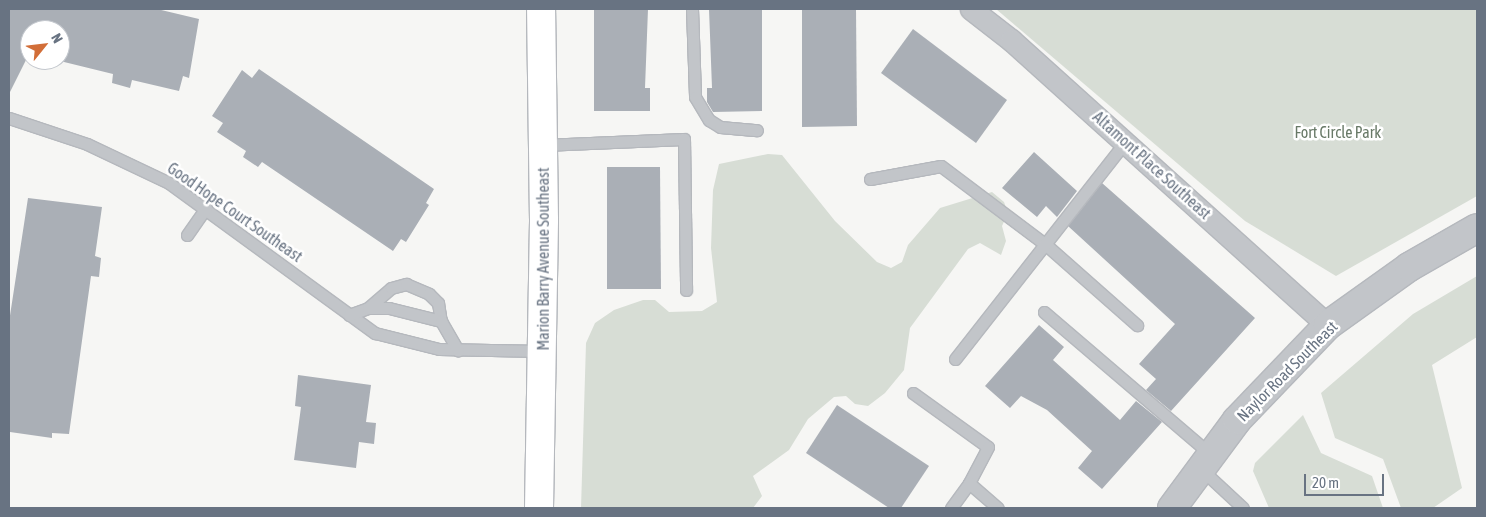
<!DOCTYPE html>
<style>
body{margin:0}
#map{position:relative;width:1486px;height:517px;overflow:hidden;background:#f6f6f4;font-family:"Asap Condensed",sans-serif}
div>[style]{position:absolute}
.green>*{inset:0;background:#d7ddd5}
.building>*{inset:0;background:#aaafb6}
.roads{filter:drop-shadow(1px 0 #b5b8bd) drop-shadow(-1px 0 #b5b8bd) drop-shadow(0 1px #b5b8bd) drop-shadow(0 -1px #b5b8bd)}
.service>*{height:11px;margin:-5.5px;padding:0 5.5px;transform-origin:5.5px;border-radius:5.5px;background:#c2c5c9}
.minor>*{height:21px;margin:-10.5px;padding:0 10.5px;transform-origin:10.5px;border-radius:10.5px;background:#c2c5c9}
.tertiary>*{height:28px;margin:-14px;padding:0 14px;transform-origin:14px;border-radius:14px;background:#c2c5c9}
.secondary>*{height:28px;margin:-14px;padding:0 14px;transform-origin:14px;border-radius:14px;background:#fff}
span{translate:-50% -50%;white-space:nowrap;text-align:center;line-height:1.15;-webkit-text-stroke:5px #fff;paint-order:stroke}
.park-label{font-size:16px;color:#687967}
.street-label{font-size:16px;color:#687382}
.frame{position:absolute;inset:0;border:10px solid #687382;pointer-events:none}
.north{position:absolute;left:20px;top:20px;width:50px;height:50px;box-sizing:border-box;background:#fff;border:1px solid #c3c7cd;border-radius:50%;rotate:61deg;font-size:14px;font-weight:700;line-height:20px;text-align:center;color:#687382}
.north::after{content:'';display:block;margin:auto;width:18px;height:22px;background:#d26e38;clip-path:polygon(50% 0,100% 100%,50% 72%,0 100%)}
.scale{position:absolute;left:1304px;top:474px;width:80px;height:22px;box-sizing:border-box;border:2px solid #687382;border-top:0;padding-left:6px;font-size:15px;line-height:18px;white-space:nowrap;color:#687382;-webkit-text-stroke:4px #fff;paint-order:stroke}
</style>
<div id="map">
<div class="green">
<i style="clip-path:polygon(996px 9px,1477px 9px,1477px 196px,1336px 276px,1245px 221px)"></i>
<i style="clip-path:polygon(768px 154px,782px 155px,835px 221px,877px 262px,891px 268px,902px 262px,908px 245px,940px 208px,992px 192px,1004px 202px,1008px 213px,1002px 226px,1006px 241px,1001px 255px,980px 243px,968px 249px,910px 328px,904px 370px,885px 393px,868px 406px,855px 404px,846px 396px,834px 397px,808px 419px,789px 450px,753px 476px,762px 496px,753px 508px,581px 508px,586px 343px,595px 323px,614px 310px,643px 300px,655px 300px,669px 312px,702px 311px,717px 302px,711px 248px,713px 190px,719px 164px)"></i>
<i style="clip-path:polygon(1477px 276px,1477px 337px,1432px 365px,1462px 488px,1433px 508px,1401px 508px,1383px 459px,1335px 438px,1321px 393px,1413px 314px)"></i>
<i style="clip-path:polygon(1303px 415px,1321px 453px,1372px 476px,1383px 508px,1269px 508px,1253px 471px,1255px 463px)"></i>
</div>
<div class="building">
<i style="clip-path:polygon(9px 9px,157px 9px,199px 19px,189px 78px,183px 76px,179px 91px,132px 80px,130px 88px,112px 83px,113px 74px,60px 61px,60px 30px,30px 30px,30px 52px,9px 94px)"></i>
<i style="clip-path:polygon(594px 9px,648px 9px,645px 88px,650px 88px,650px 111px,594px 111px)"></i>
<i style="clip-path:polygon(709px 9px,762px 9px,762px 111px,713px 112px,707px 102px,707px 88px,712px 88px)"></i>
<i style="clip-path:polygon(802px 9px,856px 9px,857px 126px,802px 127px)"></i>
<i style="clip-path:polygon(913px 29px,1007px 100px,976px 143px,881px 73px)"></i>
<i style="clip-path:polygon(259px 69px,434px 189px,426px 203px,429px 205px,406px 242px,401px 239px,393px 251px,262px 162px,258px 167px,243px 157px,246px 151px,217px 132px,223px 123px,212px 116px,242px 70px,252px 78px)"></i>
<i style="clip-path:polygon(1034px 152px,1077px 191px,1057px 217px,1046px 206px,1037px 217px,1002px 188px)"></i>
<i style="clip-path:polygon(607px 167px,660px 167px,661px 289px,607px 289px)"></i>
<i style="clip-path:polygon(1102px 183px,1255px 318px,1171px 411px,1146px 390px,1156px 379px,1139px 364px,1175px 324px,1068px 226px)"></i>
<i style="clip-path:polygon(28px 198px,102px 207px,95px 256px,101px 258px,99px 277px,91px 276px,69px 434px,52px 433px,52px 438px,10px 432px,9px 426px,9px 322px)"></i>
<i style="clip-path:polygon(1039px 325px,1064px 347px,1053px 360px,1120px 420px,1136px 401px,1162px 422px,1102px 489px,1078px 468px,1092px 451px,1047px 410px,1021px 396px,1010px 408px,985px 386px)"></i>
<i style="clip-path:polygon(298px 375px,371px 385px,366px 422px,376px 423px,374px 444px,359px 442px,356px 468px,294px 460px,301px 407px,295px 406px)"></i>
<i style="clip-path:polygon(837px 405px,929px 466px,901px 508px,889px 508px,806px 453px)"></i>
</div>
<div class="roads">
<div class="service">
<i style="left:692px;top:9px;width:88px;rotate:88deg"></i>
<i style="left:695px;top:97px;width:27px;rotate:59deg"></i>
<i style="left:709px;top:120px;width:13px;rotate:32deg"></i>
<i style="left:720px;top:127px;width:37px;rotate:5deg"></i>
<i style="left:9px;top:118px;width:82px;rotate:18.4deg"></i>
<i style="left:87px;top:144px;width:91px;rotate:25.4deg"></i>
<i style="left:169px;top:183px;width:255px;rotate:36.1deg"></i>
<i style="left:375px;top:333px;width:66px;rotate:14deg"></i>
<i style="left:439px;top:349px;width:104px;rotate:1.1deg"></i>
<i style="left:543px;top:145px;width:141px;rotate:-2.4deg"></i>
<i style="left:684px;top:139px;width:151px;rotate:89.2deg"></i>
<i style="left:870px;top:179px;width:72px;rotate:-10.4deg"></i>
<i style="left:941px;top:166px;width:130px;rotate:36.9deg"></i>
<i style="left:1045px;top:244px;width:123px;rotate:41.4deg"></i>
<i style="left:187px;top:235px;width:33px;rotate:-55deg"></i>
<i style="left:368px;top:308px;width:30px;rotate:-41deg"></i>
<i style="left:391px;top:288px;width:16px;rotate:-15deg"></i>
<i style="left:406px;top:284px;width:25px;rotate:23deg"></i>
<i style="left:429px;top:294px;width:13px;rotate:45deg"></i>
<i style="left:438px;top:303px;width:18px;rotate:81deg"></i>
<i style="left:1044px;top:312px;width:218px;rotate:40.5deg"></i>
<i style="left:349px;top:315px;width:20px;rotate:-20deg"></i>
<i style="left:368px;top:308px;width:21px"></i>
<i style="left:389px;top:308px;width:54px;rotate:14deg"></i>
<i style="left:441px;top:321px;width:34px;rotate:60deg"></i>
<i style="left:955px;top:359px;width:276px;rotate:-51.9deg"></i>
<i style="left:913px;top:393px;width:92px;rotate:35.8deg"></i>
<i style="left:988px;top:447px;width:41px;rotate:117.8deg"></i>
<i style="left:1201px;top:469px;width:57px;rotate:42.9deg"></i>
<i style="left:951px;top:508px;width:31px;rotate:-54deg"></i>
<i style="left:969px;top:483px;width:38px;rotate:41deg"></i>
</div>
<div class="minor">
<i style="left:971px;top:9px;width:51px;rotate:37.8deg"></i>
<i style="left:1011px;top:40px;width:426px;rotate:42deg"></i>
</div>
<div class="tertiary">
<i style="left:1172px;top:508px;width:109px;rotate:-53.5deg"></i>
<i style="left:1237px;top:420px;width:132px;rotate:-46.2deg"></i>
<i style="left:1328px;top:325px;width:100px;rotate:-35.6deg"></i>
<i style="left:1409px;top:267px;width:78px;rotate:-29.8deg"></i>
</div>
<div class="secondary">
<i style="left:539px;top:508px;width:288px;rotate:-89deg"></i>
<i style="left:544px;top:220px;width:211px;rotate:-90.8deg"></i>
</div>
</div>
<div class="park-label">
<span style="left:1338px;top:132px">Fort Circle Park</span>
</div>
<div class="street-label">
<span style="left:1152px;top:165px;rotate:42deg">Altamont Place Southeast</span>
<span style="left:235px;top:212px;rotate:35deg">Good Hope Court Southeast</span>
<span style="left:543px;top:259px;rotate:-90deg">Marion Barry Avenue Southeast</span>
<span style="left:1287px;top:371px;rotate:-45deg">Naylor Road Southeast</span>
</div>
<div class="frame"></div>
<div class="north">N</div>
<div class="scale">20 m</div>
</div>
